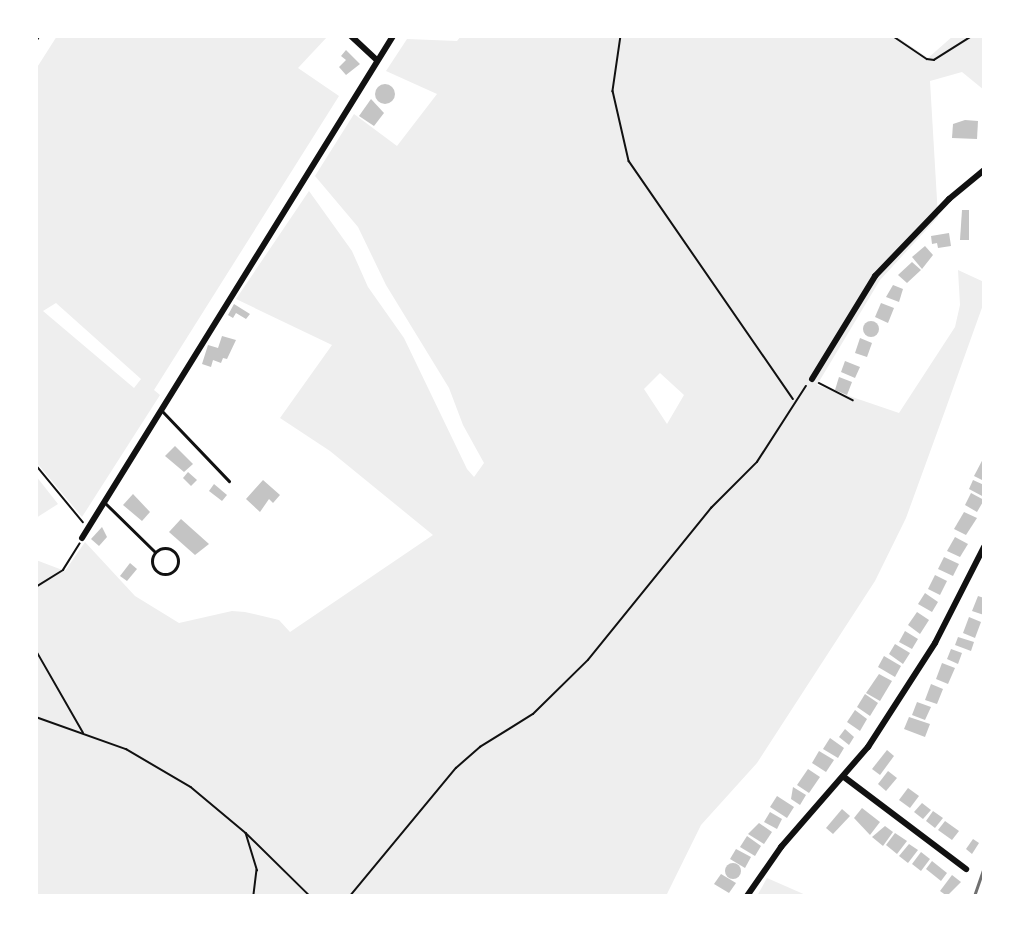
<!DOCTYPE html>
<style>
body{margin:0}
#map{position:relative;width:1020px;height:932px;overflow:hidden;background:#fff;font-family:"PT Sans Narrow",sans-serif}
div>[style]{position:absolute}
.green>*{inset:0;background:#eee}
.building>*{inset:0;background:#c4c4c4}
.round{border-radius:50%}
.path>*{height:1.5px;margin:-0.75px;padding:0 0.75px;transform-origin:0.75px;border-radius:0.75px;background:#111}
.service>*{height:3px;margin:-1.5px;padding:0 1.5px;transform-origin:1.5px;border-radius:1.5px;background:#111}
.service>.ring{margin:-1.5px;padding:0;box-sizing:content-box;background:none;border:3px solid #111;border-radius:50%}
.minor>*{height:6px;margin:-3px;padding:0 3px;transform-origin:3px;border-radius:3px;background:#111}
.rail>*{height:3px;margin:-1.5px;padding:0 1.5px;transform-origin:1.5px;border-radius:1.5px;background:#707070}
span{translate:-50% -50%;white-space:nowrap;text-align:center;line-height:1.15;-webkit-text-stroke:6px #fff;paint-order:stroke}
.frame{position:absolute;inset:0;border:38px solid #fff;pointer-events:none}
</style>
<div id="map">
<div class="green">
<i style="clip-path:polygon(evenodd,57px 36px,328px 36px,298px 68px,339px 96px,154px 390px,160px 395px,82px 517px,36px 462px,36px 69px,57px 36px,56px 303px,141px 379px,134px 388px,43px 311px,56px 303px)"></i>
<i style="clip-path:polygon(evenodd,461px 36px,896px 36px,928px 58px,953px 36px,984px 36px,984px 90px,962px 72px,930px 81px,938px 217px,880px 280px,817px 385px,899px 413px,955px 327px,960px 305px,958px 270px,984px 282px,984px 302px,946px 408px,906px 518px,875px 581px,757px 763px,701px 825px,666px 896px,36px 896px,36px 560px,65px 571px,85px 542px,135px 596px,179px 623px,232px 611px,245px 612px,279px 620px,290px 632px,433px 535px,330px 451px,280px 418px,332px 345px,236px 299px,309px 191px,352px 251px,368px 287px,404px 338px,467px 469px,474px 477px,484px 463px,463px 425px,449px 388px,386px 285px,358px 227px,315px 176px,354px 114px,397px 146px,437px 94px,386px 71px,407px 39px,457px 41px,461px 36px,660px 373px,684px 395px,667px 424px,644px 389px,660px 373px)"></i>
<i style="clip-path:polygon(36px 476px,58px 504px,36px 518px)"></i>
<i style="clip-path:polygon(767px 878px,808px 896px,757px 896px)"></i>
</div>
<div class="building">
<i style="clip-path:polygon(346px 50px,360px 64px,346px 75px,339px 67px,346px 60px,341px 56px)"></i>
<i class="round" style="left:375px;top:84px;width:20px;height:20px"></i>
<i style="clip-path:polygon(371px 99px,384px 113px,374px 126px,359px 116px)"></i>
<i style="clip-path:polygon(965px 120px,978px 121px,977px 139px,952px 138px,953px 124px)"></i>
<i style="clip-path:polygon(962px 210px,969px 210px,969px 240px,960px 240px)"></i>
<i style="clip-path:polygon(949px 233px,951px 246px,938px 248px,937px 243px,932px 244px,931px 236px)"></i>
<i style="clip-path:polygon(925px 246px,933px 255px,922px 269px,912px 257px)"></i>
<i style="clip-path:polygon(912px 262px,921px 270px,907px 283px,898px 275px)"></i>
<i style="clip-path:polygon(893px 285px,903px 289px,899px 302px,886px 297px)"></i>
<i style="clip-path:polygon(881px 303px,894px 308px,888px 323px,875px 317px)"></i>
<i style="clip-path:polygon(234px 304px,250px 314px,246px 319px,236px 313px,233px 318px,228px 315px)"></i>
<i class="round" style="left:863px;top:321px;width:16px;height:16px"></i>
<i style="clip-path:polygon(222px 336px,236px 340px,227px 359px,223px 358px,221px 363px,213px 360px,211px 367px,202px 364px,208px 345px,218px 348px)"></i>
<i style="clip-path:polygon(860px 338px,872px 343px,867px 357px,855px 353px)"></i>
<i style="clip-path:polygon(845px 361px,860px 367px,855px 378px,841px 372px)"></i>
<i style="clip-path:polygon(839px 377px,852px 382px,847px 395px,835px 390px)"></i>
<i style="clip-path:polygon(175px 446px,193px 464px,184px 472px,165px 456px)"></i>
<i style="clip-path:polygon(984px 457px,984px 481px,974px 476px)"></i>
<i style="clip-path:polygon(188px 472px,197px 480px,191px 486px,183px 478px)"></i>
<i style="clip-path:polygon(263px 480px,280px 495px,273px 503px,269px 499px,260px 512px,246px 499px)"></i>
<i style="clip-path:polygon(973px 480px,984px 485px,984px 497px,969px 489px)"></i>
<i style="clip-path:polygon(214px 484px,227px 495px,222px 501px,209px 491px)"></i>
<i style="clip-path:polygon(971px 493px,984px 500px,977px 512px,965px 505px)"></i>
<i style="clip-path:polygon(133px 494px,150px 512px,142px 521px,123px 505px)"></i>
<i style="clip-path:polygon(964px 512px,977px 518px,966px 535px,954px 529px)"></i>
<i style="clip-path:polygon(181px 519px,209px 544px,195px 555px,169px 532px)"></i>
<i style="clip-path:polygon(102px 527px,107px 537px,99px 546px,91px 539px)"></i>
<i style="clip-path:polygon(955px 537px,968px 544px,960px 557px,947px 551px)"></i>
<i style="clip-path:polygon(944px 557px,959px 564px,953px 576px,938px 569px)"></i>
<i style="clip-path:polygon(130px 563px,137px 569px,127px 581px,120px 576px)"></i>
<i style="clip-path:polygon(935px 575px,947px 581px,940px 595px,928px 589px)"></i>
<i style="clip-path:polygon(925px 593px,938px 602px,932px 612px,918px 604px)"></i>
<i style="clip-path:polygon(978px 596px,984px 598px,984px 615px,972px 611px)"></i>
<i style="clip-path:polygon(917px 612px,929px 620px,920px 634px,908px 625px)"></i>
<i style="clip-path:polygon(969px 617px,981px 622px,975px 638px,963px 633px)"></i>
<i style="clip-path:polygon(905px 631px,918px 639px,912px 649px,899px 642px)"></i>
<i style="clip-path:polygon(958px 637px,974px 642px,971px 651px,955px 645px)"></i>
<i style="clip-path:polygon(895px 644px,910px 653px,903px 664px,889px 654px)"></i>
<i style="clip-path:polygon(951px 649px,962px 653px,958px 664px,947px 659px)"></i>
<i style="clip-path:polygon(884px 656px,901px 666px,895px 677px,878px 667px)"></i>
<i style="clip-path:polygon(942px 663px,955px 668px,948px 684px,936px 679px)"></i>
<i style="clip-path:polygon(879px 674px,892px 681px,880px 701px,866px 693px)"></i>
<i style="clip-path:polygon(931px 684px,943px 689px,937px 704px,925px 700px)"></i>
<i style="clip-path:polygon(865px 694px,878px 703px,870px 716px,857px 707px)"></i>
<i style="clip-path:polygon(917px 702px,931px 707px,925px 720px,912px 715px)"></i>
<i style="clip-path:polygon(855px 710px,867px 719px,860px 731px,847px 722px)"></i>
<i style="clip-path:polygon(909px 717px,930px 724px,925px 737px,904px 729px)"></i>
<i style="clip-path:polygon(845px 729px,854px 737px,849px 745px,839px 737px)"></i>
<i style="clip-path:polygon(830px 738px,844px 748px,838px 758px,823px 749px)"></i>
<i style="clip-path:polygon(887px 750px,894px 756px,880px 775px,872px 769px)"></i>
<i style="clip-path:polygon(819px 751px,834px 760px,826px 772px,812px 763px)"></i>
<i style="clip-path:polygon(808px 769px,820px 777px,809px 793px,797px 785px)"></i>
<i style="clip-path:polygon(888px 771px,897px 778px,886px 791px,878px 784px)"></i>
<i style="clip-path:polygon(793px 787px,806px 795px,800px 805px,791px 799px)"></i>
<i style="clip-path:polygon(908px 788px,919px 796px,910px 808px,899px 800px)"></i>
<i style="clip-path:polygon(777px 796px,794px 807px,787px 818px,770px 807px)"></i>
<i style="clip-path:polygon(922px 803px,931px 810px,923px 819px,914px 812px)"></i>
<i style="clip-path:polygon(862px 808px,880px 822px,870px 835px,854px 818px)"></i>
<i style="clip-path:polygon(842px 809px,850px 816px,833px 834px,826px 828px)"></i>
<i style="clip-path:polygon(933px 811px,943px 818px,935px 828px,926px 821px)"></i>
<i style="clip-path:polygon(770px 812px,782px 819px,777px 829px,764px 822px)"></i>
<i style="clip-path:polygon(945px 821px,959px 831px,952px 840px,938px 830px)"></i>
<i style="clip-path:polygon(759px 823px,772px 832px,764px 844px,748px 834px)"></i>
<i style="clip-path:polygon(885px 826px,893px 832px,883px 846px,872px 837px)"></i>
<i style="clip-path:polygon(895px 833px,907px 841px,897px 854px,886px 845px)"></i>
<i style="clip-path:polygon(747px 836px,761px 846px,755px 856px,740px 847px)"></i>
<i style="clip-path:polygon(973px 839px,979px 843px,972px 854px,966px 849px)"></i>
<i style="clip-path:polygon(909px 844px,918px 850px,908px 863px,899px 856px)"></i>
<i style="clip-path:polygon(736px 849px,751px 857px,745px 868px,730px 859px)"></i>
<i style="clip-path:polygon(921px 852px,930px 859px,921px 871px,912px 864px)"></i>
<i style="clip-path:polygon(932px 861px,947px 873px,941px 881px,926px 869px)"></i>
<i class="round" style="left:725px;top:863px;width:16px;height:16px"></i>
<i style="clip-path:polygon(721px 874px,736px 883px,729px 893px,714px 884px)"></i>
<i style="clip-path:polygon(952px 875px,961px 882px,947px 896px,940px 891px)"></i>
</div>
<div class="path">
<i style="left:621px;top:36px;width:56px;rotate:98.3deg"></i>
<i style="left:613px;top:91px;width:72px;rotate:77.1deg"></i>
<i style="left:629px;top:161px;width:289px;rotate:55.4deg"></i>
<i style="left:893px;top:36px;width:41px;rotate:34.1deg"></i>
<i style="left:927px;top:59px;width:7px;rotate:8deg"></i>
<i style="left:934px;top:60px;width:45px;rotate:-32.3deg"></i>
<i style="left:819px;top:383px;width:38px;rotate:27deg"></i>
<i style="left:36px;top:465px;width:74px;rotate:50.5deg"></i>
<i style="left:36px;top:587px;width:32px;rotate:-32deg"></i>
<i style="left:63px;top:570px;width:31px;rotate:-58deg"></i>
<i style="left:36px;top:650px;width:95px;rotate:60.2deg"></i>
<i style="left:36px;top:717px;width:96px;rotate:19.6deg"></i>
<i style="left:126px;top:749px;width:75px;rotate:30.3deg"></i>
<i style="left:191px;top:787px;width:72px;rotate:39.9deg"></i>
<i style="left:246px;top:833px;width:90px;rotate:44.5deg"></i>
<i style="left:246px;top:833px;width:39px;rotate:73deg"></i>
<i style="left:257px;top:870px;width:26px;rotate:97deg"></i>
<i style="left:350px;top:896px;width:166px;rotate:-50.4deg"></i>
<i style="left:456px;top:768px;width:32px;rotate:-41deg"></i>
<i style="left:480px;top:747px;width:62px;rotate:-31.9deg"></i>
<i style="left:533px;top:714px;width:77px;rotate:-44.5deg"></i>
<i style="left:588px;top:660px;width:196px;rotate:-51deg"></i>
<i style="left:711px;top:508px;width:65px;rotate:-45deg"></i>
<i style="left:757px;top:462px;width:90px;rotate:-57.2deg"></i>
</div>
<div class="service">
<i style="left:162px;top:411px;width:97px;rotate:46.3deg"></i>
<i style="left:105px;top:503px;width:70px;rotate:44.4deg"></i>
<i class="ring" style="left:152px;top:548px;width:23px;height:23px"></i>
</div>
<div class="minor">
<i style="left:351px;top:36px;width:35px;rotate:43deg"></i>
<i style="left:36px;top:38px;width:2px;rotate:-63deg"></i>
<i style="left:812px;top:379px;width:121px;rotate:-58.5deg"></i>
<i style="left:875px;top:276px;width:107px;rotate:-46.1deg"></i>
<i style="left:949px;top:199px;width:45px;rotate:-39.6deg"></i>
<i style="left:82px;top:538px;width:591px;rotate:-58.22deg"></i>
<i style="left:844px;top:777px;width:153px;rotate:37deg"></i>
<i style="left:747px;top:896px;width:60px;rotate:-55.2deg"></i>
<i style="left:781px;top:847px;width:133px;rotate:-49deg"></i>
<i style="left:868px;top:747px;width:124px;rotate:-57.2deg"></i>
<i style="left:935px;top:643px;width:108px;rotate:-63deg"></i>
</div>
<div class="rail">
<i style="left:974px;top:896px;width:31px;rotate:-71deg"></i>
</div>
<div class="frame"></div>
</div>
